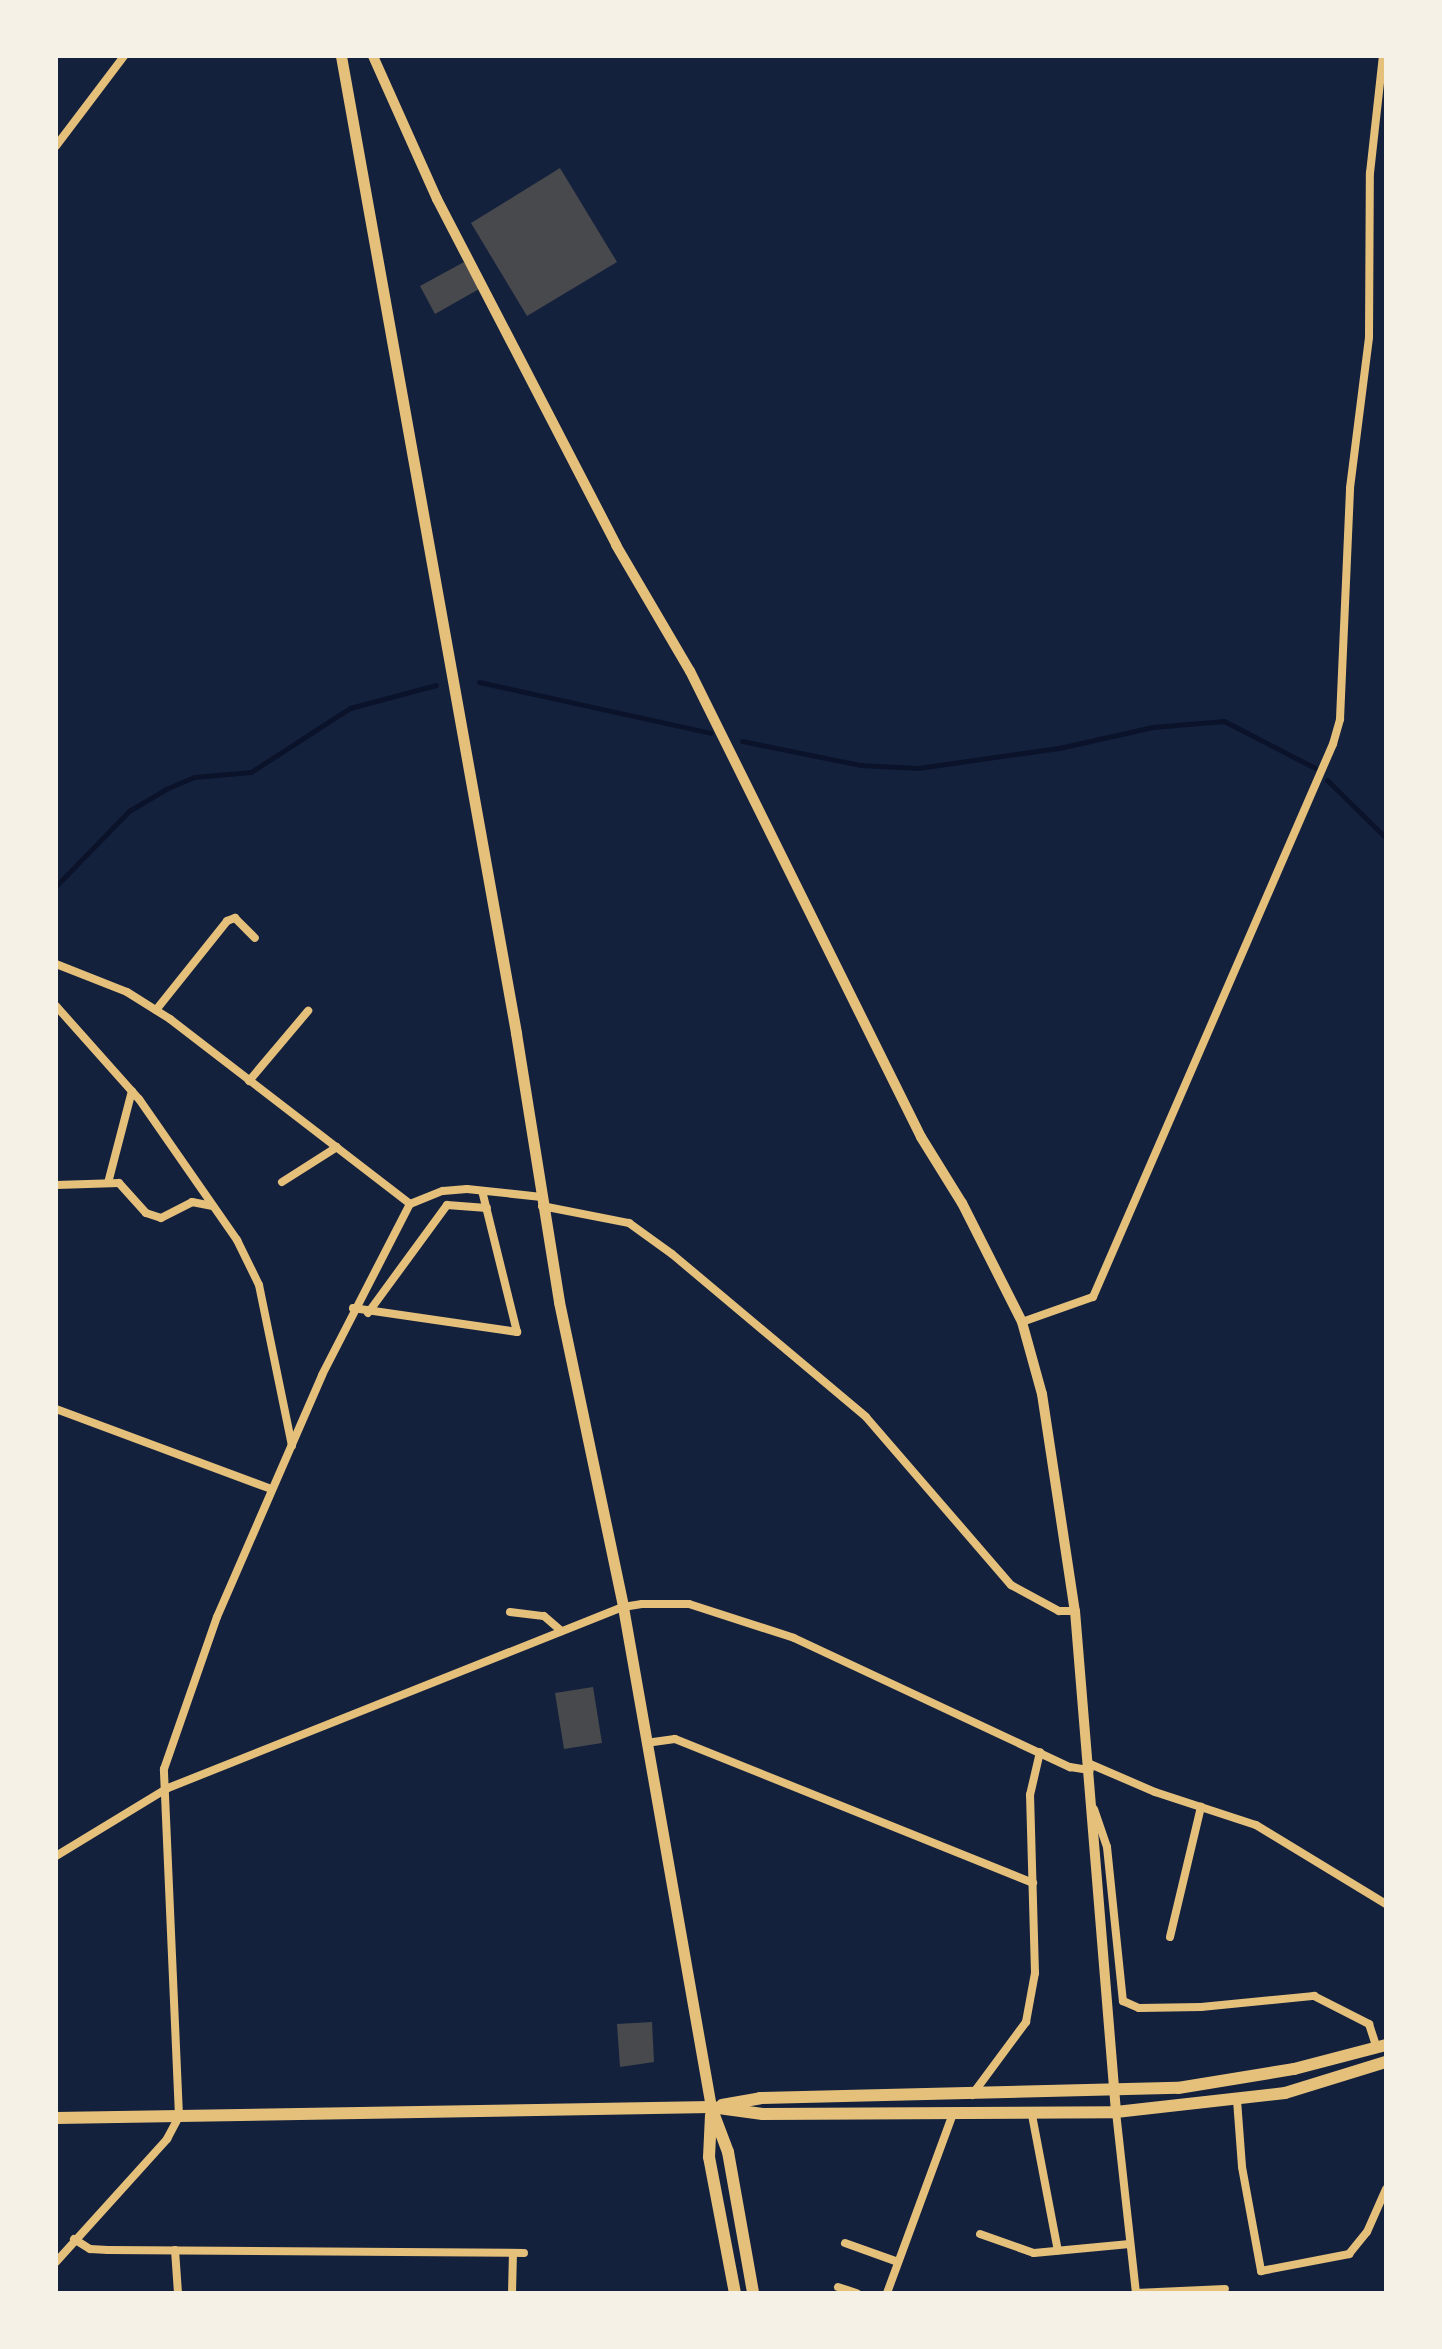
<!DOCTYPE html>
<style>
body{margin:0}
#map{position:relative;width:1442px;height:2349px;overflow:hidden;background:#14213d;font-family:"Noto Sans",sans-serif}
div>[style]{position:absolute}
.stream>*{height:5px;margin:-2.5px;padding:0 2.5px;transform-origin:2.5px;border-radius:2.5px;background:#0b132b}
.building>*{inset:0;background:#48494c}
.minor>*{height:8px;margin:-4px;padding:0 4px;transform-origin:4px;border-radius:4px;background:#e5c07b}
.tertiary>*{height:10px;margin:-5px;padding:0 5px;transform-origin:5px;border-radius:5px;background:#e5c07b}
.secondary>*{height:11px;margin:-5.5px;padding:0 5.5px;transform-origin:5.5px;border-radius:5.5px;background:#e5c07b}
.primary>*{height:12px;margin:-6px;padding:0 6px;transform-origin:6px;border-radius:6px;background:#e5c07b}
span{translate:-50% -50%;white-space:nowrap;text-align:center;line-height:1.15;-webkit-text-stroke:8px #f6f1e7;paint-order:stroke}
.frame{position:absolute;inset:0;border:58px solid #f6f1e7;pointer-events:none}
</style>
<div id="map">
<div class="stream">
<i style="left:479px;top:682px;width:237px;rotate:12.4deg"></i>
<i style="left:742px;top:741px;width:120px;rotate:11.5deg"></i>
<i style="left:860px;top:765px;width:58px;rotate:3deg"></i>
<i style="left:918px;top:768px;width:142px;rotate:-8.1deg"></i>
<i style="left:1059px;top:748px;width:96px;rotate:-12.6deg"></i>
<i style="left:1153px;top:727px;width:71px;rotate:-4.8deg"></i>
<i style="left:1224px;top:721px;width:102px;rotate:27.3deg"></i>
<i style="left:1327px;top:780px;width:83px;rotate:44.5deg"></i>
<i style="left:56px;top:886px;width:105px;rotate:-45.8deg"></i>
<i style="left:129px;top:811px;width:43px;rotate:-30.7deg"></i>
<i style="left:166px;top:789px;width:30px;rotate:-23deg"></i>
<i style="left:194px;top:777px;width:57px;rotate:-5deg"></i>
<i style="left:251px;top:772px;width:118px;rotate:-32.9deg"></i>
<i style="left:350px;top:708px;width:89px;rotate:-15deg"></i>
</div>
<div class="building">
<i style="clip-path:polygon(560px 168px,617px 262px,527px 316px,471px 223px)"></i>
<i style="clip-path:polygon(464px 262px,479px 289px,435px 314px,420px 286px)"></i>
<i style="clip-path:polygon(593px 1687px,602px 1743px,564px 1749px,555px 1693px)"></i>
<i style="clip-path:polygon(652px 2022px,654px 2062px,620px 2067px,617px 2024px)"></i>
</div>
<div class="minor">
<i style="left:56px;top:146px;width:113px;rotate:-52.9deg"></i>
<i style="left:56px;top:964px;width:76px;rotate:21.5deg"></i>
<i style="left:127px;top:992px;width:51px;rotate:32.1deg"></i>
<i style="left:170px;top:1019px;width:303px;rotate:37.6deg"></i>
<i style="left:56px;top:1006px;width:125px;rotate:48.3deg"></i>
<i style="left:139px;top:1099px;width:172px;rotate:55.2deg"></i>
<i style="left:237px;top:1240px;width:50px;rotate:63.9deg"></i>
<i style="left:259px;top:1285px;width:164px;rotate:78.4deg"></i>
<i style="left:156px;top:1010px;width:114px;rotate:-51.4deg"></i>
<i style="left:227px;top:921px;width:9px;rotate:-21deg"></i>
<i style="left:235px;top:918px;width:28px;rotate:45deg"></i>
<i style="left:249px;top:1081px;width:92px;rotate:-49.9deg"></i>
<i style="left:282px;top:1182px;width:65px;rotate:-32.5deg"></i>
<i style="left:108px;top:1183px;width:95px;rotate:-75.4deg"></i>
<i style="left:56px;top:1185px;width:63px;rotate:-1.8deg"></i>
<i style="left:119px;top:1183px;width:40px;rotate:48deg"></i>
<i style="left:146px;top:1213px;width:16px;rotate:18deg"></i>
<i style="left:161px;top:1218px;width:35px;rotate:-27deg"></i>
<i style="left:192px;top:1202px;width:21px;rotate:11deg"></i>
<i style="left:542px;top:1206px;width:89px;rotate:11.1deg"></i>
<i style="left:629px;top:1223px;width:53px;rotate:35.8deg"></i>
<i style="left:672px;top:1254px;width:253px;rotate:40deg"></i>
<i style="left:866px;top:1417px;width:222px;rotate:49.2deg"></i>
<i style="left:1011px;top:1585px;width:55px;rotate:28.4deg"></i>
<i style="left:1059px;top:1611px;width:16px"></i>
<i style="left:353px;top:1308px;width:166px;rotate:8.3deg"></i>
<i style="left:517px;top:1332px;width:145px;rotate:-103.9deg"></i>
<i style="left:368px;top:1313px;width:134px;rotate:-53.8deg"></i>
<i style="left:447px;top:1205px;width:40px;rotate:4.3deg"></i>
<i style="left:1022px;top:1322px;width:75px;rotate:-19.4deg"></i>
<i style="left:1093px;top:1297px;width:603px;rotate:-66.54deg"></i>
<i style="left:1333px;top:744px;width:26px;rotate:-74deg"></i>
<i style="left:1340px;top:719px;width:231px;rotate:-87.5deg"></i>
<i style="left:1350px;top:488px;width:152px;rotate:-82.8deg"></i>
<i style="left:1369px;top:337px;width:164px;rotate:-89.7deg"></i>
<i style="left:1370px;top:173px;width:118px;rotate:-83.7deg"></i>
<i style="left:56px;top:1409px;width:229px;rotate:20.4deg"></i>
<i style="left:510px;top:1612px;width:34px;rotate:7deg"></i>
<i style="left:544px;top:1616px;width:23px;rotate:41deg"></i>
<i style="left:646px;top:1743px;width:29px;rotate:-8deg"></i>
<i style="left:675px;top:1739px;width:386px;rotate:21.9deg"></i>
<i style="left:1090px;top:1764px;width:71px;rotate:23.3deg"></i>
<i style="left:1155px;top:1792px;width:106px;rotate:18.1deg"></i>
<i style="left:1256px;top:1825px;width:152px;rotate:31.3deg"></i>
<i style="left:1094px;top:1809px;width:40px;rotate:71.1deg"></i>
<i style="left:1107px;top:1847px;width:155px;rotate:84.1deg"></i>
<i style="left:1123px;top:2001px;width:17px;rotate:24deg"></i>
<i style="left:1139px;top:2008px;width:62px;rotate:-0.9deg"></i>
<i style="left:1201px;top:2007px;width:114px;rotate:-5.6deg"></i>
<i style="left:1314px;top:1996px;width:62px;rotate:27deg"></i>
<i style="left:1369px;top:2024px;width:25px;rotate:72deg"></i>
<i style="left:56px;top:1856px;width:131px;rotate:-31.3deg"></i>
<i style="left:168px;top:1788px;width:490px;rotate:-21.7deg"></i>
<i style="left:623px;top:1607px;width:19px;rotate:-9deg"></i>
<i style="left:642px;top:1604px;width:47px"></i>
<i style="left:689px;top:1604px;width:110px;rotate:17.9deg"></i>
<i style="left:794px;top:1638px;width:305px;rotate:25.1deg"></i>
<i style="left:1070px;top:1767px;width:20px;rotate:9deg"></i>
<i style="left:1170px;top:1937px;width:134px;rotate:-76.6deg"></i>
<i style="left:972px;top:2095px;width:91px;rotate:-53.5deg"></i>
<i style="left:1026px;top:2022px;width:50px;rotate:-79.6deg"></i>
<i style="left:1035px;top:1973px;width:178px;rotate:-91.6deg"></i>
<i style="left:1030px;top:1795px;width:44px;rotate:-76.9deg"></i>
<i style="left:1237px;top:2100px;width:67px;rotate:85.7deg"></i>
<i style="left:1242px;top:2167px;width:106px;rotate:79.6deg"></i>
<i style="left:1261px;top:2271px;width:90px;rotate:-10.9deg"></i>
<i style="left:1349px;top:2254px;width:28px;rotate:-51deg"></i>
<i style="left:1367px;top:2232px;width:47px;rotate:-66.2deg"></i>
<i style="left:1116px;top:2112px;width:182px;rotate:83.7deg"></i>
<i style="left:1032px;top:2115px;width:138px;rotate:79.2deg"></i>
<i style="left:980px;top:2234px;width:57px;rotate:19.4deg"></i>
<i style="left:1034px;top:2253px;width:96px;rotate:-5.4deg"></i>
<i style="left:74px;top:2239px;width:19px;rotate:32deg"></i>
<i style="left:90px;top:2249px;width:18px;rotate:3deg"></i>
<i style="left:108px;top:2250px;width:416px;rotate:0.4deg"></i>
<i style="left:845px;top:2243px;width:56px;rotate:19.7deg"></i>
<i style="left:175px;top:2250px;width:43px;rotate:86deg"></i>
<i style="left:56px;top:2262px;width:166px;rotate:-47.9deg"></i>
<i style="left:167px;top:2139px;width:26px;rotate:-62deg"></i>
<i style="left:179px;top:2116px;width:347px;rotate:-92.5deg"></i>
<i style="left:164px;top:1769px;width:161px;rotate:-70.8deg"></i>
<i style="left:217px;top:1617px;width:264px;rotate:-66.5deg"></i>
<i style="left:322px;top:1375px;width:192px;rotate:-62.8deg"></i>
<i style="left:410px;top:1204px;width:35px;rotate:-22deg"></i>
<i style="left:443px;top:1191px;width:24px;rotate:-5deg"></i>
<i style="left:467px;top:1189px;width:75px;rotate:6.1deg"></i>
<i style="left:838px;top:2287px;width:20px;rotate:18deg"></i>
<i style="left:512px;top:2293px;width:40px;rotate:-88.6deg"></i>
<i style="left:887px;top:2293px;width:191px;rotate:-69.8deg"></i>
<i style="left:1136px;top:2293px;width:89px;rotate:-2.6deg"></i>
</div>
<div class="tertiary">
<i style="left:373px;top:56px;width:157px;rotate:65.9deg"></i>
<i style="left:437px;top:199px;width:390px;rotate:62.6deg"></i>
<i style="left:616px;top:545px;width:146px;rotate:59.6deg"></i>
<i style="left:690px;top:671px;width:520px;rotate:63.63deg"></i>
<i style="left:921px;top:1137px;width:78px;rotate:58.2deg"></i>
<i style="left:962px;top:1203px;width:133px;rotate:63.2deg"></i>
<i style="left:1022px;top:1322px;width:75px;rotate:74.5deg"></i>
<i style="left:1042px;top:1394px;width:219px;rotate:81.4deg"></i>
<i style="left:1075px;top:1611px;width:503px;rotate:85.32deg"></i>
</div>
<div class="secondary">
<i style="left:341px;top:56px;width:993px;rotate:79.84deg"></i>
<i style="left:516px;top:1033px;width:272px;rotate:80.9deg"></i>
<i style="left:559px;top:1302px;width:312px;rotate:78.1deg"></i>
<i style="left:623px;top:1607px;width:508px;rotate:80.02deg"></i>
</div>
<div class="primary">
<i style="left:722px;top:2105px;width:39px;rotate:-10deg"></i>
<i style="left:760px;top:2098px;width:418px;rotate:-1.4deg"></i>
<i style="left:1178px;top:2088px;width:118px;rotate:-9.3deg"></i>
<i style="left:1294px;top:2069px;width:95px;rotate:-14.6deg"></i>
<i style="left:711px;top:2107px;width:48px;rotate:69.3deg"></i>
<i style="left:728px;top:2152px;width:143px;rotate:79.9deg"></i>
<i style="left:711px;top:2115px;width:42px;rotate:92.7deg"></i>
<i style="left:709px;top:2157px;width:138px;rotate:79.2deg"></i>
<i style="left:56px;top:2118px;width:655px;rotate:-0.96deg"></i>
<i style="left:711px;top:2107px;width:52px;rotate:7.7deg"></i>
<i style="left:763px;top:2114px;width:353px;rotate:-0.3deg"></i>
<i style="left:1116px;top:2112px;width:170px;rotate:-6.4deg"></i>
<i style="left:1285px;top:2093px;width:106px;rotate:-17.1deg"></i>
</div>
<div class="frame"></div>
</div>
